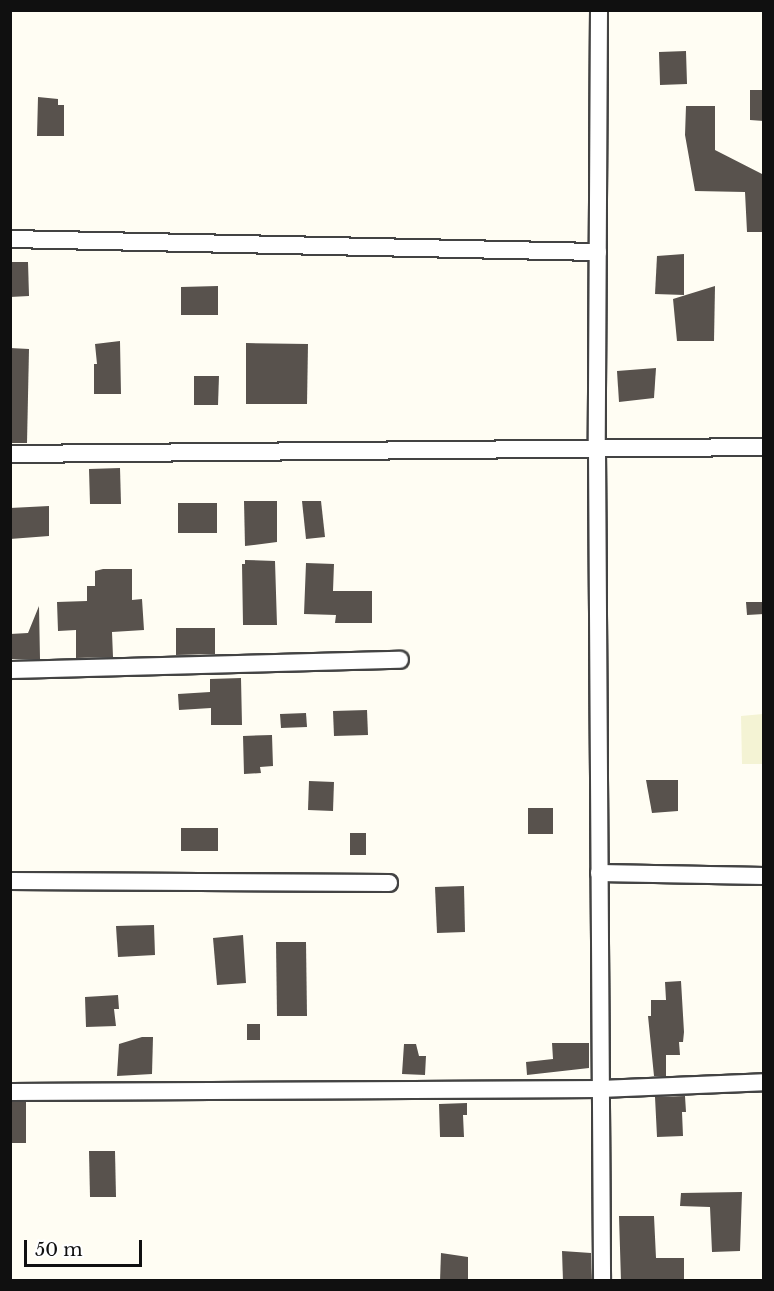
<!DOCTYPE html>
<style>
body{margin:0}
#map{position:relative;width:774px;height:1291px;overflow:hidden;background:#fffdf3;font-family:"Libre Baskerville",serif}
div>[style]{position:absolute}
.farmland>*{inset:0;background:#f4f3d4}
.building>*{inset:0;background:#58524d}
.roads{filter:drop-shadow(2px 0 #434343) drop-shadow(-2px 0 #434343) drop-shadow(0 2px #434343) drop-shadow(0 -2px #434343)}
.minor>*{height:16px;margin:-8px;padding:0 8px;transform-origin:8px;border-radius:8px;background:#fff}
span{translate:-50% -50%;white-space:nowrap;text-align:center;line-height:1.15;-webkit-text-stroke:6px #fff;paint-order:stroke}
.frame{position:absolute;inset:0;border:12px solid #101010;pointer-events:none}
.scale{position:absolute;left:24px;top:1240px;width:118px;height:27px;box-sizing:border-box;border:3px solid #101010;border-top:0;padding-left:8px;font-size:18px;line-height:21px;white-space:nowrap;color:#101010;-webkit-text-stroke:4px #fff;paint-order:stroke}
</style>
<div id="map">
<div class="farmland">
<i style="clip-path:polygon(763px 714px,763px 764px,742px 764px,741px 716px)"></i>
</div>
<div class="building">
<i style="clip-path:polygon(686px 51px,687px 84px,660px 85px,659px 52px)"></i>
<i style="clip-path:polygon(750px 90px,764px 90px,764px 121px,750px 120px)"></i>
<i style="clip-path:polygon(38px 97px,58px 99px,58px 105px,64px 105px,64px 136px,37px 136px)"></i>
<i style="clip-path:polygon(686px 106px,715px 106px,715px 150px,764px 175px,764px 232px,747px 232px,745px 192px,695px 191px,685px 135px)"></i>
<i style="clip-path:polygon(684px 254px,684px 295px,655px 294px,657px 256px)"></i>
<i style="clip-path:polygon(10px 262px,28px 262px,29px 296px,10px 297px)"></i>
<i style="clip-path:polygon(218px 286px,218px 315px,181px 315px,181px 287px)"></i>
<i style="clip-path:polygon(715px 286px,714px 341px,677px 341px,673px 299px)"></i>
<i style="clip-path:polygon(120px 341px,121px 394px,94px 394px,94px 364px,97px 364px,95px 344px)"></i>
<i style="clip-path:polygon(246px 343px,308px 344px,307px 404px,246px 404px)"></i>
<i style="clip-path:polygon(10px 348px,29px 349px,27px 443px,10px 443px)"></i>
<i style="clip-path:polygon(656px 368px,654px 398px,619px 402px,617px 371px)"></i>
<i style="clip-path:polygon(194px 376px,219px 376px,218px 405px,194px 405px)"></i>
<i style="clip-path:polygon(120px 468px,121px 504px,90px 504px,89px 469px)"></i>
<i style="clip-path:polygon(244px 501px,277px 501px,277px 542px,245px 546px)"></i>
<i style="clip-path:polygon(302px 501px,321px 501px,325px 537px,306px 539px)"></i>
<i style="clip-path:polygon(178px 503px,217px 503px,217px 533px,178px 533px)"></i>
<i style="clip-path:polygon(49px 506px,49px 536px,10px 539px,10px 508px)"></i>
<i style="clip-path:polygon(245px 560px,275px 561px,277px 625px,243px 625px,242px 564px,245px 564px)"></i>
<i style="clip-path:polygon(306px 563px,334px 564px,333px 591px,372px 591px,372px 623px,335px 623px,336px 615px,304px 614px)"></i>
<i style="clip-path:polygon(103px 569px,132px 569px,132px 600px,142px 599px,144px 630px,112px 632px,113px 657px,76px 658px,76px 630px,58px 631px,57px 602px,87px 601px,87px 586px,95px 586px,95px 571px)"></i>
<i style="clip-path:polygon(746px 602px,764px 602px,764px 614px,747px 615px)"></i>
<i style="clip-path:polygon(39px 606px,40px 659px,10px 659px,10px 634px,28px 633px)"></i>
<i style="clip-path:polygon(176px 628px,215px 628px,215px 654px,176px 655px)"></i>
<i style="clip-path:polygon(241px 678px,242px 725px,211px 725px,211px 708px,179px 710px,178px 694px,210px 692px,210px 679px)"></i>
<i style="clip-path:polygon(367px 710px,368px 735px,334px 736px,333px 711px)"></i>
<i style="clip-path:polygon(306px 713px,307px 727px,281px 728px,280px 714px)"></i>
<i style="clip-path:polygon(272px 735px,273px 766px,260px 767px,261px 773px,244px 774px,243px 736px)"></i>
<i style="clip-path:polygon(646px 780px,678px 780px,678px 811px,652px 813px)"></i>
<i style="clip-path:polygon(309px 781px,334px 782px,333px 811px,308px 810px)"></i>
<i style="clip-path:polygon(528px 808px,553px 808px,553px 834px,528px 834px)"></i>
<i style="clip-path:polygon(181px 828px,218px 828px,218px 851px,181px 851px)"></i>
<i style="clip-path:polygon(350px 833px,366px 833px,366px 855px,350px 855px)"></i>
<i style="clip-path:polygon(464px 886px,465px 932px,437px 933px,435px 887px)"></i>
<i style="clip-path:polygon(154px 925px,155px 955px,118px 957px,116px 926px)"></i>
<i style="clip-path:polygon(243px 935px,246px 983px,217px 985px,213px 938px)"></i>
<i style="clip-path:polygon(276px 942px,306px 942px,307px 1016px,277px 1016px)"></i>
<i style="clip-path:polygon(681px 981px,684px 1032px,683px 1042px,679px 1042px,680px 1055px,666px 1055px,666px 1076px,654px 1076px,648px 1016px,651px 1016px,651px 1000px,666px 1000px,665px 982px)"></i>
<i style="clip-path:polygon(118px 995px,119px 1009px,114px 1009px,116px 1026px,86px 1027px,85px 997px)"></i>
<i style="clip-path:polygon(247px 1024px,260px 1024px,260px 1040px,247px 1040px)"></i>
<i style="clip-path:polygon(142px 1037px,153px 1037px,152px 1074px,117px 1076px,119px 1044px)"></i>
<i style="clip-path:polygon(552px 1043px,589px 1043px,589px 1068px,527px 1075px,526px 1062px,553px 1059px)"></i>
<i style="clip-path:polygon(404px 1044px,416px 1044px,419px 1056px,426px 1056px,425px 1075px,402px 1074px)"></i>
<i style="clip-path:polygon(685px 1096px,686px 1112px,682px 1112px,683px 1136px,657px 1137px,655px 1097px)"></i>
<i style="clip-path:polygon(10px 1102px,26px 1102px,26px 1143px,10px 1143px)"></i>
<i style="clip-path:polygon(467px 1103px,467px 1115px,463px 1115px,464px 1137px,440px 1137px,439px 1104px)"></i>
<i style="clip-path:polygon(89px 1151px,115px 1151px,116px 1197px,90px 1197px)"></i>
<i style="clip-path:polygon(742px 1192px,740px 1251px,712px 1252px,710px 1207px,680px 1206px,681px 1193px)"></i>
<i style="clip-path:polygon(619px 1216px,654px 1216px,656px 1258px,684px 1258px,684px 1281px,621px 1281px)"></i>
<i style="clip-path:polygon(562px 1251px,591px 1253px,592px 1281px,563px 1281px)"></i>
<i style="clip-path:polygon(441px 1253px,468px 1257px,468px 1281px,440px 1281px)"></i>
</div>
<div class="roads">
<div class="minor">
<i style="left:599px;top:10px;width:440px;rotate:90.3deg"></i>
<i style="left:597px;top:450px;width:830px;rotate:89.65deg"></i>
<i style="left:10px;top:239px;width:588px;rotate:1.27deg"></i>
<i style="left:10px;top:454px;width:754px;rotate:-0.53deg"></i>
<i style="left:10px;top:670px;width:390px;rotate:-1.5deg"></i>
<i style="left:599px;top:873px;width:165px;rotate:1deg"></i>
<i style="left:10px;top:881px;width:379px;rotate:0.3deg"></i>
<i style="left:10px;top:1092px;width:590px;rotate:-0.29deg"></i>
<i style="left:600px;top:1089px;width:164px;rotate:-2.4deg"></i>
</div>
</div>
<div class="frame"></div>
<div class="scale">50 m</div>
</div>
